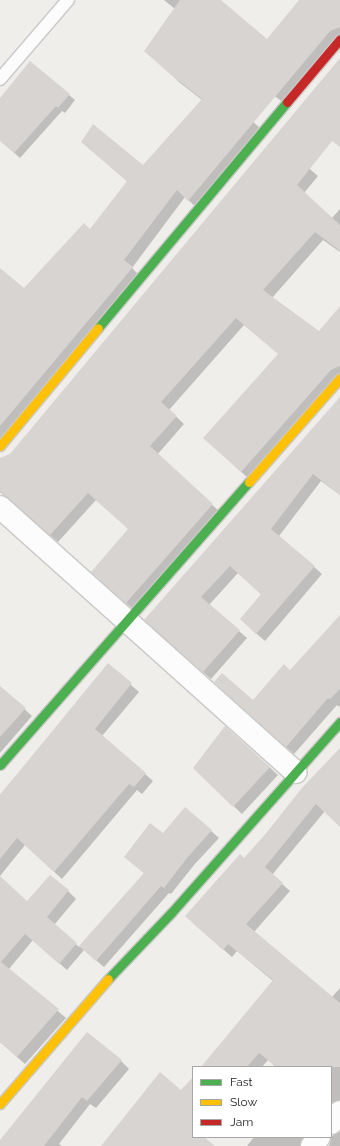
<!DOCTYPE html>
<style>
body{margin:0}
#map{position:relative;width:340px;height:1146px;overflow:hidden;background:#f0eeeb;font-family:Raleway,sans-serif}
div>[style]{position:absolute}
.shadow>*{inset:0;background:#0003}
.building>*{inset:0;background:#d7d4d2}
.roads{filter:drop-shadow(1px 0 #c9c8c7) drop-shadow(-1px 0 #c9c8c7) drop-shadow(0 1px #c9c8c7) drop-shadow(0 -1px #c9c8c7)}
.lane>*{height:12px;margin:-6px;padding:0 6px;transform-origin:6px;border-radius:6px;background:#fdfcfc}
.street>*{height:22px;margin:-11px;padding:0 11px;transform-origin:11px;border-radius:11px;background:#fdfcfc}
.fast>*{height:9px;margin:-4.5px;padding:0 4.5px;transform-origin:4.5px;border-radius:4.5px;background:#4caf50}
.slow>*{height:9px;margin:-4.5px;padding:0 4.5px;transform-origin:4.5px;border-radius:4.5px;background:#ffc107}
.jam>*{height:9px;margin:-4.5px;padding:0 4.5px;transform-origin:4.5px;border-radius:4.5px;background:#c62828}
span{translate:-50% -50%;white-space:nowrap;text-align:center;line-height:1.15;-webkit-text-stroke:3px #fff;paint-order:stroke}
.legend{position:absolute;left:192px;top:1066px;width:140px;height:72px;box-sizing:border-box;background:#fff;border:1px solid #a7a7a7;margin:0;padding:5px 7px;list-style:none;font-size:12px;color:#222}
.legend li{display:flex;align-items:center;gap:8px;height:20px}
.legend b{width:20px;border:1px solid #a7a7a7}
</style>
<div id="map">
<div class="shadow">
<i style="clip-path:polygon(164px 0,215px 0,267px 41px,300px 0,340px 0,340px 37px,284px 103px,269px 92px,249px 118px,262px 130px,197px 208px,185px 197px,132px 268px,140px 276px,0 444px,0 269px,24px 289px,90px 230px,128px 182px,90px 149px,143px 167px,202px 100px,179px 82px,154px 58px,175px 9px)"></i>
<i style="clip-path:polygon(69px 95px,75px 100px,65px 113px,62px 111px,20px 158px,0 140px,0 98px)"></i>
<i style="clip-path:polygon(274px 139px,318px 176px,304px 193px,332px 218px,340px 209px,340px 252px,323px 240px,272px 298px,319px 332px,340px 308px,340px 376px,249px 479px,212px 445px,279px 354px,244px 325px,169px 410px,184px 424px,157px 455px,220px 512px,134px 610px,100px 580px,129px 529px,96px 500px,58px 542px,0 492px,0 459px,10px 455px)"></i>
<i style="clip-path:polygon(340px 398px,340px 495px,321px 481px,279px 536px,322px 574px,265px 641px,249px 627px,262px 595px,238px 573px,209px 605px,247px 638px,211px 679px,153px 628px)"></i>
<i style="clip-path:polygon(340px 617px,340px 705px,339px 707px,337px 705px,294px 754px,223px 690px,253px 702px,290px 671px)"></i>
<i style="clip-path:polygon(108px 665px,139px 692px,102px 736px,153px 781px,142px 794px,137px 790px,62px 879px,25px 845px,0 876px,0 795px)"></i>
<i style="clip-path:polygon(0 687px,32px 716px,0 753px)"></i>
<i style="clip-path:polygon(226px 728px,278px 775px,242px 814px,202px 776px)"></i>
<i style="clip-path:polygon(340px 749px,340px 826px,325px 811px,272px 875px,290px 891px,254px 932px,332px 997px,340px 988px,340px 1112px,331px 1121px,331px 1067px,276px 1067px,268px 1060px,262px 1067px,203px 1067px,273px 981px,237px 951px,232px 957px,194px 924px,244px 859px)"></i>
<i style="clip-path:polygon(185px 808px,219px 838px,194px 865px,171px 894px,169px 893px,104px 967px,84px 950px,67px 970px,33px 940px,9px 969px,66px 1018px,25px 1064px,0 1042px,0 878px,27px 903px,50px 877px,68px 891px,76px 899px,54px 925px,79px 947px,145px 874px,125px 857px,163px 834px)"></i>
<i style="clip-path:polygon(121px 1061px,129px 1069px,96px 1108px,90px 1104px,59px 1144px,62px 1146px,0 1146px,0 1141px)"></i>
<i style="clip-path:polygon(340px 1132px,340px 1146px,329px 1146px,332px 1136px)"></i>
<i style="clip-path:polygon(254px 1137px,317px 1137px,312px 1146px,247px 1146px)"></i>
</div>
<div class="building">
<i style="clip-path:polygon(180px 0,221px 0,267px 39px,299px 0,340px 0,340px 27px,330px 31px,188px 201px,177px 190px,124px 260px,133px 267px,0 426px,0 268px,24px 288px,84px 223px,90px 229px,127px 181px,81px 142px,93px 124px,143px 165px,202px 99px,170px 74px,144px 51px)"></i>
<i style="clip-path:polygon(340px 58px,340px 147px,332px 141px,297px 185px,340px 225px,340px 251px,315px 232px,263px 290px,319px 331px,340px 306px,340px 366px,331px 370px,241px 472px,203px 438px,278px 354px,236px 318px,161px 402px,177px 416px,150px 446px,213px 504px,126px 603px,91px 572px,128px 529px,88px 493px,50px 535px,0 491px,0 458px,10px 454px)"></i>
<i style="clip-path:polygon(30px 61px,70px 94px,58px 108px,56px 106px,14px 153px,0 141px,0 98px)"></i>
<i style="clip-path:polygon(340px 397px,340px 495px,313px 474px,271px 529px,315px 566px,256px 634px,240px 619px,261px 594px,230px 566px,201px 597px,240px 630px,203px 672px,144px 620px)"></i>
<i style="clip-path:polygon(340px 615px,340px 689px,330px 699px,328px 698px,286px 747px,214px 682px,222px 673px,253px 700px,284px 664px,290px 670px)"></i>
<i style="clip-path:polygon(108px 663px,132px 683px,95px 729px,146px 773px,134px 787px,129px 784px,54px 872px,17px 838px,0 859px,0 795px)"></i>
<i style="clip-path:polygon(0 686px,26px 708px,0 737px)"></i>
<i style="clip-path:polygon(225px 726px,270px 767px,233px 807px,193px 768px)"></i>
<i style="clip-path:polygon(340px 748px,340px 827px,316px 804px,265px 867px,283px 883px,246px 924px,340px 1003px,340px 1067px,277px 1067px,259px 1053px,247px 1067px,201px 1067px,273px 980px,228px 944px,223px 950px,185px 916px,240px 854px,244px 858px,264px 836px,301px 789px)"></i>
<i style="clip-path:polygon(185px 807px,212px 830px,187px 858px,164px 888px,161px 886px,96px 961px,79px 946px,144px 873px,124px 857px,150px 823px,163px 833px)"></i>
<i style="clip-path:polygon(50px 875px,69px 890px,47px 917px,77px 943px,59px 964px,25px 934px,1px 962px,59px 1009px,17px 1057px,0 1042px,0 876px,27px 901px)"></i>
<i style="clip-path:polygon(87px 1032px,122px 1060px,87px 1101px,82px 1097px,44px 1146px,0 1146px,0 1140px)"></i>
<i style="clip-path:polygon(160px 1072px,181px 1090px,193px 1077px,193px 1137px,204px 1137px,215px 1146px,101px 1146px)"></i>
</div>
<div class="roads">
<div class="lane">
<i style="left:0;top:79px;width:104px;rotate:-49.3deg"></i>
</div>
<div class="street">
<i style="left:0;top:507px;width:397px;rotate:41.9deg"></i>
<i style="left:331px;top:1123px;width:14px;rotate:-51deg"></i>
<i style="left:312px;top:1146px;width:11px;rotate:-52deg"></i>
</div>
<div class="fast">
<i style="left:98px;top:328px;width:295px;rotate:-50.1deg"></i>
<i style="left:0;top:765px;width:377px;rotate:-48.7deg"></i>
<i style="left:108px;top:979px;width:91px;rotate:-46.3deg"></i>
<i style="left:171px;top:913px;width:255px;rotate:-48.5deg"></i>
</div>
<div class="slow">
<i style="left:0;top:446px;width:153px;rotate:-50.3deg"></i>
<i style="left:249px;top:482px;width:138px;rotate:-48.8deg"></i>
<i style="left:0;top:1104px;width:165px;rotate:-49.2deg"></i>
</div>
<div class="jam">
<i style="left:287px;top:102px;width:82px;rotate:-49.9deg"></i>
</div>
</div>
<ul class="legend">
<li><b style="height:5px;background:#4caf50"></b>Fast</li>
<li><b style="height:5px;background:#ffc107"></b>Slow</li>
<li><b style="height:5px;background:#c62828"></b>Jam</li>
</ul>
</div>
